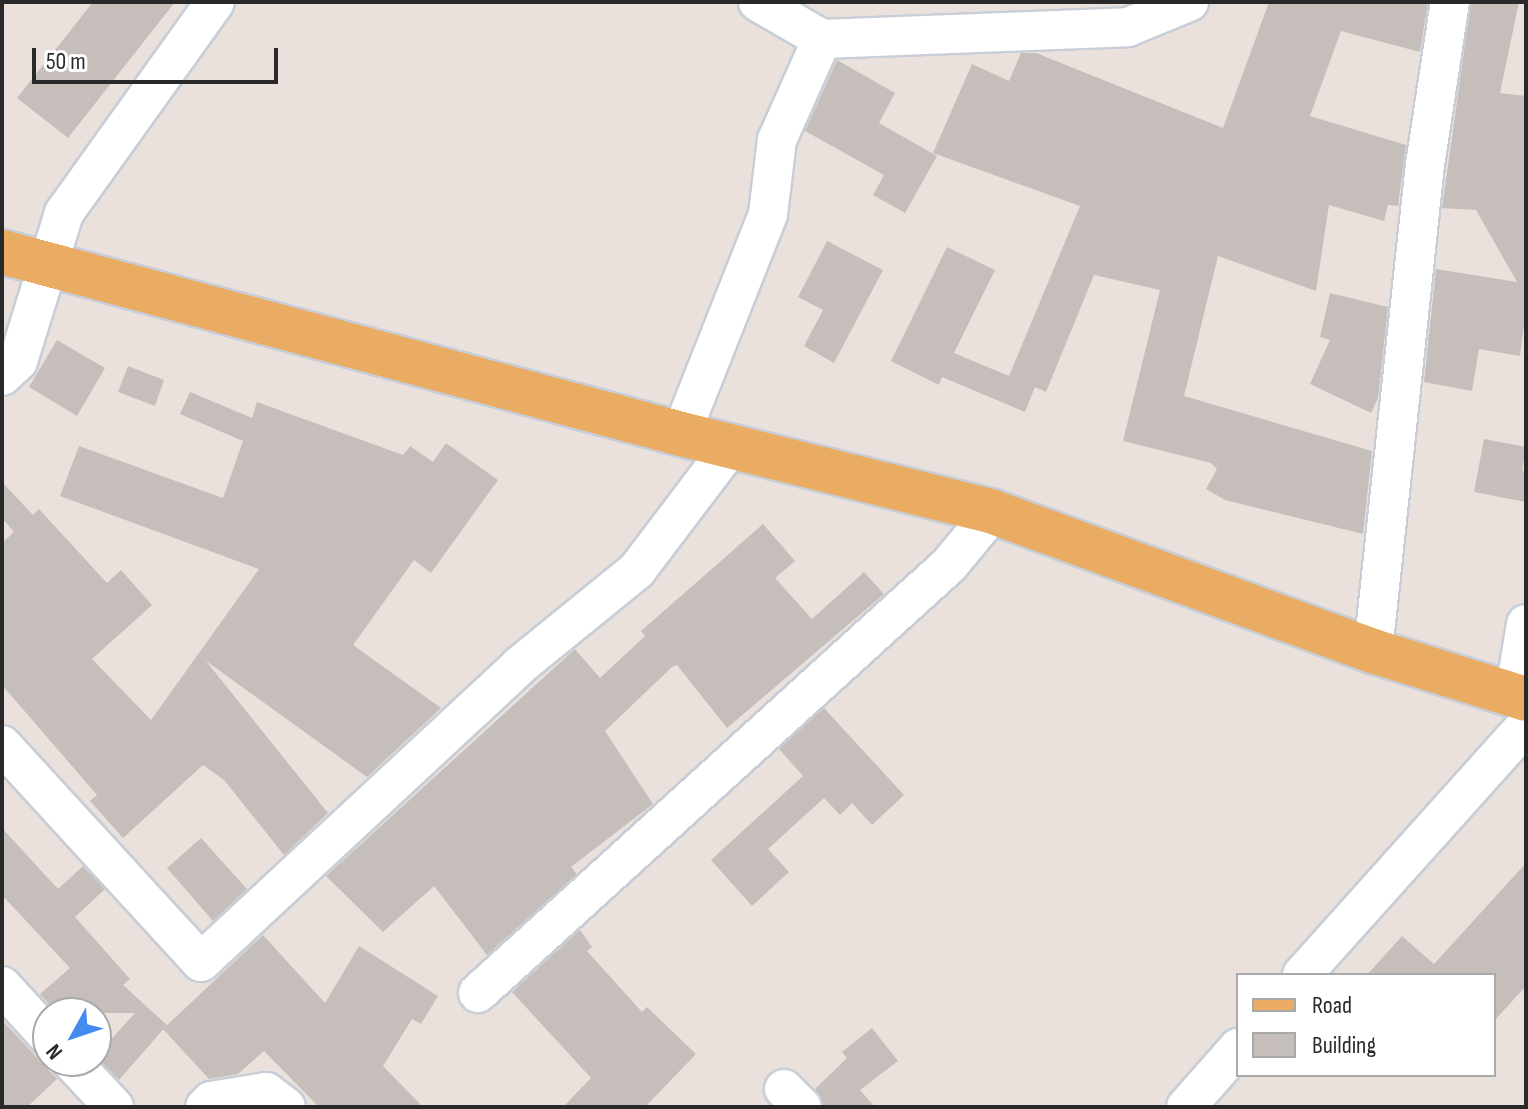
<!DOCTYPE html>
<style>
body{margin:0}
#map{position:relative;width:1528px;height:1109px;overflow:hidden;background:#ebe1dc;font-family:"Sofia Sans Condensed",sans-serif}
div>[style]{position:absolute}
.building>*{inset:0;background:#c6bebb}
.roads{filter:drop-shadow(2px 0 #c7ced7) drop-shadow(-2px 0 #c7ced7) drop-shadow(0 2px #c7ced7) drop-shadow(0 -2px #c7ced7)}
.minor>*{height:38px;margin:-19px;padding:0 19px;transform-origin:19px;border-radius:19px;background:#fff}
.primary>*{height:44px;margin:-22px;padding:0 22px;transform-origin:22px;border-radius:22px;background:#eaab62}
span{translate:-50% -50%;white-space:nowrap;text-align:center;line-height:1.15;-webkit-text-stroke:7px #fff;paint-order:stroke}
.frame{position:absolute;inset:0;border:4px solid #292929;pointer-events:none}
.legend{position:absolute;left:1236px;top:973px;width:260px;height:104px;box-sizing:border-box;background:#fff;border:2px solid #a9a9a9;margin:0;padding:10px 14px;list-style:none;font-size:24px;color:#292929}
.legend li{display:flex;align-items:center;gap:16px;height:40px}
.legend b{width:40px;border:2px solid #a9a9a9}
.north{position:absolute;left:32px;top:997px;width:80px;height:80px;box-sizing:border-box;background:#fff;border:2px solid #a9a9a9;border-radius:50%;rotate:230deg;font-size:22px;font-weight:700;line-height:32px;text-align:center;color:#292929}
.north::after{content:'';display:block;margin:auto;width:28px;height:36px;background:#438bf1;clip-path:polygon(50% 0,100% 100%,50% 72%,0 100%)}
.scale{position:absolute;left:32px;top:48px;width:246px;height:36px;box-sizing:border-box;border:4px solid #292929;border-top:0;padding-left:10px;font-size:24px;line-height:28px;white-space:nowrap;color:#292929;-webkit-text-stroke:6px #fff;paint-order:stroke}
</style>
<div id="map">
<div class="building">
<i style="clip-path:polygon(93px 2px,175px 2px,68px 138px,17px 98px)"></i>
<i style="clip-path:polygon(1269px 2px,1428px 2px,1420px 52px,1341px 31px,1310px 116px,1406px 145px,1398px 206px,1388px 205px,1384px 221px,1329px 205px,1316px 291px,1218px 256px,1184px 396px,1372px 451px,1363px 534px,1225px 500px,1206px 489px,1217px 469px,1211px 463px,1123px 441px,1160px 290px,1094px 275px,1046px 392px,1035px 387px,1025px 412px,942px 377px,939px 385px,891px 361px,947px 247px,995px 270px,954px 353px,1009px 376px,1080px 206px,933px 153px,972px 64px,1009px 81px,1021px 53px,1036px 53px,1223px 128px)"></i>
<i style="clip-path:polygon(1471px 2px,1519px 2px,1500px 93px,1526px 96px,1526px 309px,1520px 356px,1479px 349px,1472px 391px,1424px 382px,1436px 269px,1517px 282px,1476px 210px,1442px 208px)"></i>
<i style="clip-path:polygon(837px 60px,895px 93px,879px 123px,937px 156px,905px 213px,873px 195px,884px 175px,805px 131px)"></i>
<i style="clip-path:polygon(827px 241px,883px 270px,834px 363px,804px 346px,823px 310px,798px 297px)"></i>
<i style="clip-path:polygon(1330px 293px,1388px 307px,1378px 398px,1371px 413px,1310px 384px,1330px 340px,1320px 337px)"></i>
<i style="clip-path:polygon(57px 340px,105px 368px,77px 416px,29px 387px)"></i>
<i style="clip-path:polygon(128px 366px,164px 380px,155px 406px,118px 392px)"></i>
<i style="clip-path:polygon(190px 392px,252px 418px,257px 402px,403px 455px,410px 446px,433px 462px,446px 443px,498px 480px,431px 573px,414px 560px,353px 645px,441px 708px,367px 777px,206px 661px,328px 813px,284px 855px,224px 780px,203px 765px,123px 838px,90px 801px,97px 795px,2px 685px,2px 543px,14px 532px,2px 518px,2px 482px,33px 515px,39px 509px,107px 583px,121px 570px,152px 605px,92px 659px,151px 720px,259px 569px,60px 496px,79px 446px,223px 498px,243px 441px,180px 414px)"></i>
<i style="clip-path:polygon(1484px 439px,1526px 447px,1522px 471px,1526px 472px,1526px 502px,1474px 492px)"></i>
<i style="clip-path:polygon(763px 524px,795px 561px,775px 578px,812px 619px,864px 572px,884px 594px,727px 728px,677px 665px,672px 667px,605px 731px,653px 804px,571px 867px,577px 874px,487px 955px,434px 886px,383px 932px,326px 876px,575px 649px,600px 678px,645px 636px,641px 631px)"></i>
<i style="clip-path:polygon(824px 708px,904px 795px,872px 825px,852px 803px,840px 815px,824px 798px,768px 849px,789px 872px,752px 906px,711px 860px,803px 776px,779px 749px)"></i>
<i style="clip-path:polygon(2px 828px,58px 889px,83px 866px,105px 889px,75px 917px,130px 979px,123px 985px,167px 1025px,119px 1080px,96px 1056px,135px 1013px,57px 1013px,40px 994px,70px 968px,2px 895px)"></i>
<i style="clip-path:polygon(201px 838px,247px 889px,213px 921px,167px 868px)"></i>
<i style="clip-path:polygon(1526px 863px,1526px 986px,1494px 1021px,1494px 975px,1367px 975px,1402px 936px,1434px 964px)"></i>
<i style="clip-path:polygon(580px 930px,592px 947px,587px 951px,642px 1012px,647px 1007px,696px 1054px,645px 1107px,563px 1107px,591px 1078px,512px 992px)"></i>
<i style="clip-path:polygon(263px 935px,325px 1003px,359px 946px,438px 996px,421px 1024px,412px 1019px,383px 1066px,423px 1107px,319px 1107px,264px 1051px,238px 1074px,209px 1079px,163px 1029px)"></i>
<i style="clip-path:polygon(2px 1020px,57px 1079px,27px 1107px,2px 1107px)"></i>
<i style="clip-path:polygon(872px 1028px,898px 1061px,860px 1090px,875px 1107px,823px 1107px,815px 1089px,847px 1058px,842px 1052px)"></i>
</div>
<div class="roads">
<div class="minor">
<i style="left:758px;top:2px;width:74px;rotate:30deg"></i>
<i style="left:2px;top:376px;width:22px;rotate:-43deg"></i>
<i style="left:18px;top:361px;width:155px;rotate:-72.7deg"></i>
<i style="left:64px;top:213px;width:259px;rotate:-54.4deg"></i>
<i style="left:681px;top:434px;width:237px;rotate:-68.4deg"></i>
<i style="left:768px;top:214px;width:75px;rotate:-83.1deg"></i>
<i style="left:777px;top:140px;width:111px;rotate:-66deg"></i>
<i style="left:822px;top:39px;width:306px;rotate:-2.2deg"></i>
<i style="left:1128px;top:27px;width:66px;rotate:-22.3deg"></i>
<i style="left:1373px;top:651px;width:489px;rotate:-83.9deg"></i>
<i style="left:1425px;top:165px;width:165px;rotate:-81.3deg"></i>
<i style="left:1514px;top:696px;width:73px;rotate:-80.5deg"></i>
<i style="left:2px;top:745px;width:294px;rotate:47.5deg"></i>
<i style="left:201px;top:962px;width:434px;rotate:-42.9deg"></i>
<i style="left:519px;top:666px;width:152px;rotate:-39.1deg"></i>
<i style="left:637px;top:570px;width:156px;rotate:-52.8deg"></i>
<i style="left:1302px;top:975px;width:336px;rotate:-48.1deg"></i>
<i style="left:2px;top:986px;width:68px;rotate:47.4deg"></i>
<i style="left:478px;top:993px;width:636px;rotate:-42.26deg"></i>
<i style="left:949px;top:565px;width:69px;rotate:-50.3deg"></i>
<i style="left:71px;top:1061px;width:63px;rotate:46.9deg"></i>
<i style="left:784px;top:1089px;width:25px;rotate:45deg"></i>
<i style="left:205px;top:1107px;width:8px;rotate:-45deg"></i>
<i style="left:211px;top:1101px;width:56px;rotate:-9.3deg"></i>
<i style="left:266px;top:1092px;width:25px;rotate:37deg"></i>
<i style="left:1186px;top:1107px;width:79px;rotate:-48.6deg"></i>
</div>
<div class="primary">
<i style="left:2px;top:252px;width:703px;rotate:15deg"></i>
<i style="left:681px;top:434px;width:322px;rotate:14deg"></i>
<i style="left:993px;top:512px;width:405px;rotate:20.1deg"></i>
<i style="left:1373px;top:651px;width:160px;rotate:17.4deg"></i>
</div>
</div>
<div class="frame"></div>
<ul class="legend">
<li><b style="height:10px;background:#eaab62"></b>Road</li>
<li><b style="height:22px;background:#c6bebb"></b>Building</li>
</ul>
<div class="north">N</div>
<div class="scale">50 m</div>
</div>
